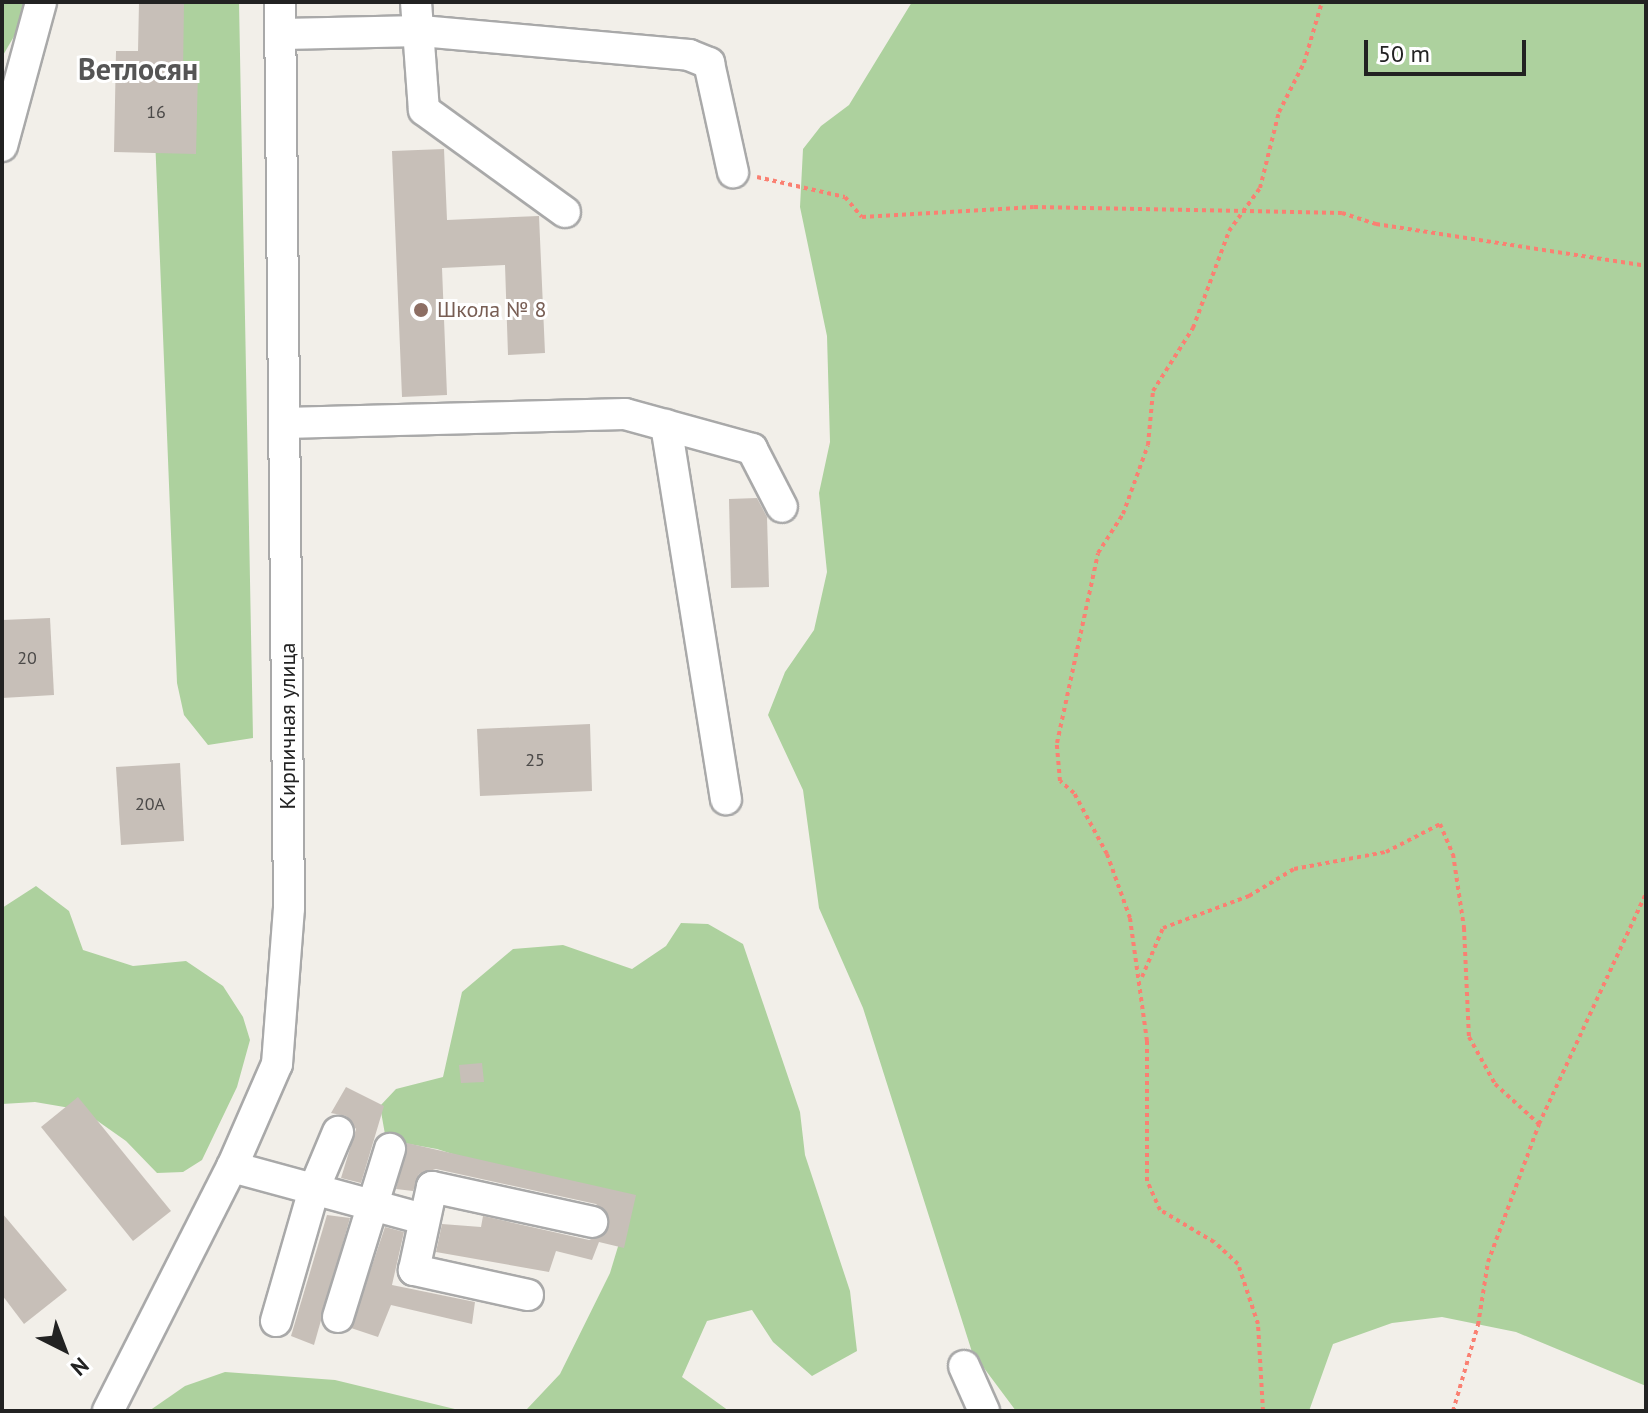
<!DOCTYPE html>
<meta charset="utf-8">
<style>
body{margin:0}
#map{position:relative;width:1648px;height:1413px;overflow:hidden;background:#f2efe9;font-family:"PT Sans",sans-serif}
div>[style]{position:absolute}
.forest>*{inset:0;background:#add19e}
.building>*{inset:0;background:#c7bfb8}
.path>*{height:4px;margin-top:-2px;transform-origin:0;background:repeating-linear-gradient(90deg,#fa8072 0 4px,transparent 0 8px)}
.roads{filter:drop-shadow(2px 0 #a9a9a9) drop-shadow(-2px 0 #a9a9a9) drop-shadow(0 2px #a9a9a9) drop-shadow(0 -2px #a9a9a9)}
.minor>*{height:30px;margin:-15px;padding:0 15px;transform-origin:15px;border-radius:15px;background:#fff}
.dots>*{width:22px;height:22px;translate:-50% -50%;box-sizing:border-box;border:4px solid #fff;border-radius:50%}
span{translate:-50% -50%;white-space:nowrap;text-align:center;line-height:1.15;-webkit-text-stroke:6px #fff;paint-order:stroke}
.number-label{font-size:18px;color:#4b4948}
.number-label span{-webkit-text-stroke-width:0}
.education-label{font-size:22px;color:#785e54}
.left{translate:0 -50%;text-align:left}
.street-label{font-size:22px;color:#222}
.district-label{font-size:30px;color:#555;font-weight:700}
.frame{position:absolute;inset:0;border:4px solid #222;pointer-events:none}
.north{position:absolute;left:24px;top:1309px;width:80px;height:80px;-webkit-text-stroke:6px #fff;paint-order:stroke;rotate:138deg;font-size:22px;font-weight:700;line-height:32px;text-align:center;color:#222}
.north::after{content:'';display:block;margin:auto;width:28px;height:36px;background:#222;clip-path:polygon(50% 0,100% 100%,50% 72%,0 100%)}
.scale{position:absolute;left:1364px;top:40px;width:162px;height:36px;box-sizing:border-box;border:4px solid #222;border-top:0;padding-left:10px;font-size:24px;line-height:28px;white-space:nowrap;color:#222;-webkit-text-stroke:6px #fff;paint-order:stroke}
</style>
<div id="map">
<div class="forest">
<i style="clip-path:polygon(2px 2px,34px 2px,2px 57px)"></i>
<i style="clip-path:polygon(145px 2px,239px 2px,253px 738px,208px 745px,184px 715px,177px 683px,150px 13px)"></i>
<i style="clip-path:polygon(912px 2px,1646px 2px,1646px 1386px,1516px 1332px,1442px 1317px,1392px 1323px,1333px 1344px,1309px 1411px,1016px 1411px,972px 1352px,863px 1008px,819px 908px,803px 790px,768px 715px,785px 672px,814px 630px,827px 572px,819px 493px,830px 442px,827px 336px,800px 207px,803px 149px,821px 126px,849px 105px)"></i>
<i style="clip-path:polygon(36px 886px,69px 911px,83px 950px,133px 966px,186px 961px,223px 986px,243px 1017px,250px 1040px,237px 1087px,202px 1160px,183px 1172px,157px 1173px,126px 1141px,82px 1110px,35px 1102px,2px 1104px,2px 908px)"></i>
<i style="clip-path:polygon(681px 923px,708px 924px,743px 944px,800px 1112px,805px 1155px,850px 1291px,857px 1351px,812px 1376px,773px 1342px,752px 1310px,707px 1321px,682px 1377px,729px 1411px,517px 1411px,527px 1409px,560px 1374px,610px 1273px,623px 1230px,602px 1202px,437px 1149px,386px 1140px,380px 1106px,396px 1089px,443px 1077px,462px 992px,513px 949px,563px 945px,632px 969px,666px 946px)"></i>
<i style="clip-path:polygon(225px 1372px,335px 1380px,463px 1411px,149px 1411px,185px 1386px)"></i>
</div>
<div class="building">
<i style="clip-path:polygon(139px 2px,184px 2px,183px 72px,198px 72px,196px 154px,114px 152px,116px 51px,138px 51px)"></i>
<i style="clip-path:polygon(444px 149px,447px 220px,539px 216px,545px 353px,508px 355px,505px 265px,442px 268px,447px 395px,402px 397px,392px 151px)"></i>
<i style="clip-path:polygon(757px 498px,767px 517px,769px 587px,731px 588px,729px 499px)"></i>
<i style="clip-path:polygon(50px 618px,54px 695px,2px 698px,2px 620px)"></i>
<i style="clip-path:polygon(590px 724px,592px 791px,480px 796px,477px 729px)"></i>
<i style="clip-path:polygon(180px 763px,184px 841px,121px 845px,116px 767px)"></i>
<i style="clip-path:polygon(482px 1063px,484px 1082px,461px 1083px,459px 1065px)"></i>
<i style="clip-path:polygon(346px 1087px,384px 1106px,361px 1183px,341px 1178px,356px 1129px,346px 1116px,331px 1113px)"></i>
<i style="clip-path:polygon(78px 1097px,171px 1211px,133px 1241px,41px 1127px)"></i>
<i style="clip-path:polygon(407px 1143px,636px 1195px,624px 1248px,599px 1242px,592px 1260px,556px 1251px,549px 1272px,436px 1252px,442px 1224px,481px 1227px,483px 1216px,589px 1240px,606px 1233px,609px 1217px,596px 1204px,436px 1169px,419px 1174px,413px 1191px,396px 1189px)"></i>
<i style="clip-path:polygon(2px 1213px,67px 1290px,24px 1324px,2px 1295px)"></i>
<i style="clip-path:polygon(327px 1215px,350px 1218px,314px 1345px,291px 1336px)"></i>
<i style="clip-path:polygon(385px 1227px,404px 1232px,392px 1285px,475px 1302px,472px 1324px,391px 1305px,378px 1337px,351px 1328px)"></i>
</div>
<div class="path">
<i style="left:757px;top:177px;width:90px;rotate:12.8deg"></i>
<i style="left:845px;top:197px;width:26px;rotate:50deg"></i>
<i style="left:862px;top:217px;width:172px;rotate:-3.3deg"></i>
<i style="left:1034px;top:207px;width:308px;rotate:1.1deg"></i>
<i style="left:1342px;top:213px;width:36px;rotate:18deg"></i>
<i style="left:1376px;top:224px;width:273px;rotate:8.8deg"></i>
<i style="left:1646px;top:708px;width:24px;rotate:90deg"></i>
<i style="left:1142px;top:977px;width:53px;rotate:-66.8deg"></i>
<i style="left:1163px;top:928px;width:92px;rotate:-20.4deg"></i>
<i style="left:1249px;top:896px;width:52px;rotate:-31deg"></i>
<i style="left:1294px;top:869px;width:94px;rotate:-10.5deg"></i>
<i style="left:1386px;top:852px;width:61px;rotate:-27.4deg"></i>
<i style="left:1440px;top:824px;width:33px;rotate:67deg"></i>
<i style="left:1453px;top:854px;width:75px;rotate:81.5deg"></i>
<i style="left:1464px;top:928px;width:109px;rotate:87.4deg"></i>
<i style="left:1469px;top:1037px;width:54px;rotate:61deg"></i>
<i style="left:1495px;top:1084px;width:59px;rotate:42.3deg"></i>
<i style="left:1263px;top:1411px;width:87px;rotate:-93.3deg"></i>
<i style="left:1258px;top:1324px;width:63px;rotate:-108.4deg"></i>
<i style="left:1238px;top:1264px;width:33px;rotate:-137deg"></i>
<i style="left:1214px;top:1242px;width:63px;rotate:-149.3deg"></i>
<i style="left:1160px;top:1210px;width:32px;rotate:-114deg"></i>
<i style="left:1147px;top:1181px;width:140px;rotate:-90deg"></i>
<i style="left:1147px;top:1041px;width:124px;rotate:-97.9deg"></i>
<i style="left:1130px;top:918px;width:68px;rotate:-109.8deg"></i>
<i style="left:1107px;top:854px;width:69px;rotate:-118.4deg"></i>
<i style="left:1074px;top:793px;width:18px;rotate:-139deg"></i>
<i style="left:1060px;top:781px;width:38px;rotate:-95deg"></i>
<i style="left:1057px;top:743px;width:194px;rotate:-77.8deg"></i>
<i style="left:1098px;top:553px;width:46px;rotate:-57.3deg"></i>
<i style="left:1123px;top:514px;width:73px;rotate:-70.1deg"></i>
<i style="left:1148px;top:445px;width:54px;rotate:-84.7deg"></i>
<i style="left:1153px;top:391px;width:75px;rotate:-57.6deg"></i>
<i style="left:1193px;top:328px;width:103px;rotate:-69.6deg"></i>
<i style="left:1229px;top:231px;width:53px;rotate:-54.2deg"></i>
<i style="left:1260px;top:188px;width:78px;rotate:-76deg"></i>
<i style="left:1279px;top:112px;width:55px;rotate:-63deg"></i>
<i style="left:1304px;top:63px;width:64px;rotate:-73.6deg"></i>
<i style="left:1453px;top:1411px;width:90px;rotate:-73.8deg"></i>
<i style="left:1478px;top:1325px;width:64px;rotate:-81deg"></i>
<i style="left:1488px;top:1262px;width:147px;rotate:-69.7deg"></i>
<i style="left:1539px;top:1124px;width:255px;rotate:-65.1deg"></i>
</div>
<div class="roads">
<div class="minor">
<i style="left:416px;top:2px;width:108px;rotate:85.8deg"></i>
<i style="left:424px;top:110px;width:174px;rotate:35.9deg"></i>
<i style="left:283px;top:34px;width:138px;rotate:-1.2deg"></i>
<i style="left:421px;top:31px;width:269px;rotate:5.1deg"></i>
<i style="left:689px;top:55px;width:22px;rotate:22deg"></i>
<i style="left:709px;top:63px;width:112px;rotate:77.6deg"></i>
<i style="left:2px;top:146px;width:149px;rotate:-74.8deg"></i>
<i style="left:285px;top:423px;width:340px;rotate:-1.5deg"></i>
<i style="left:625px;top:414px;width:132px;rotate:15.4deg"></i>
<i style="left:752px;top:449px;width:65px;rotate:62.7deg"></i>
<i style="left:666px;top:425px;width:379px;rotate:80.9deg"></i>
<i style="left:232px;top:1167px;width:199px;rotate:15.2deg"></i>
<i style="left:528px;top:1295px;width:117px;rotate:-167.6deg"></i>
<i style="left:414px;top:1270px;width:85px;rotate:-77.8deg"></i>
<i style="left:432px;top:1187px;width:164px;rotate:12.3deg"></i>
<i style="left:338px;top:1317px;width:176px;rotate:-72.8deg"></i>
<i style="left:276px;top:1321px;width:137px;rotate:-73.9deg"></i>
<i style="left:314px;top:1189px;width:62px;rotate:-67.2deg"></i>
<i style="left:964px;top:1366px;width:49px;rotate:66deg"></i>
<i style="left:108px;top:1411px;width:274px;rotate:-63.1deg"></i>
<i style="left:232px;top:1167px;width:112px;rotate:-66.4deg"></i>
<i style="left:277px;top:1064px;width:155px;rotate:-85.6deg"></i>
<i style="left:289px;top:909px;width:907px;rotate:-90.57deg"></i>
</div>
</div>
<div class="dots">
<i style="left:421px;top:310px;background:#8d6e63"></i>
</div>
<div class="number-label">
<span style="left:156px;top:112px">16</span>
<span style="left:27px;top:658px">20</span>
<span style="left:535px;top:760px">25</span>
<span style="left:150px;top:804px">20А</span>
</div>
<div class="education-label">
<span class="left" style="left:437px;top:310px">Школа № 8</span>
</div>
<div class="street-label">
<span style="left:288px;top:726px;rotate:-90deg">Кирпичная улица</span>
</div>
<div class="district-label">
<span style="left:138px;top:69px">Ветлосян</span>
</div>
<div class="frame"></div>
<div class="north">N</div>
<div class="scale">50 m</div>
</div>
